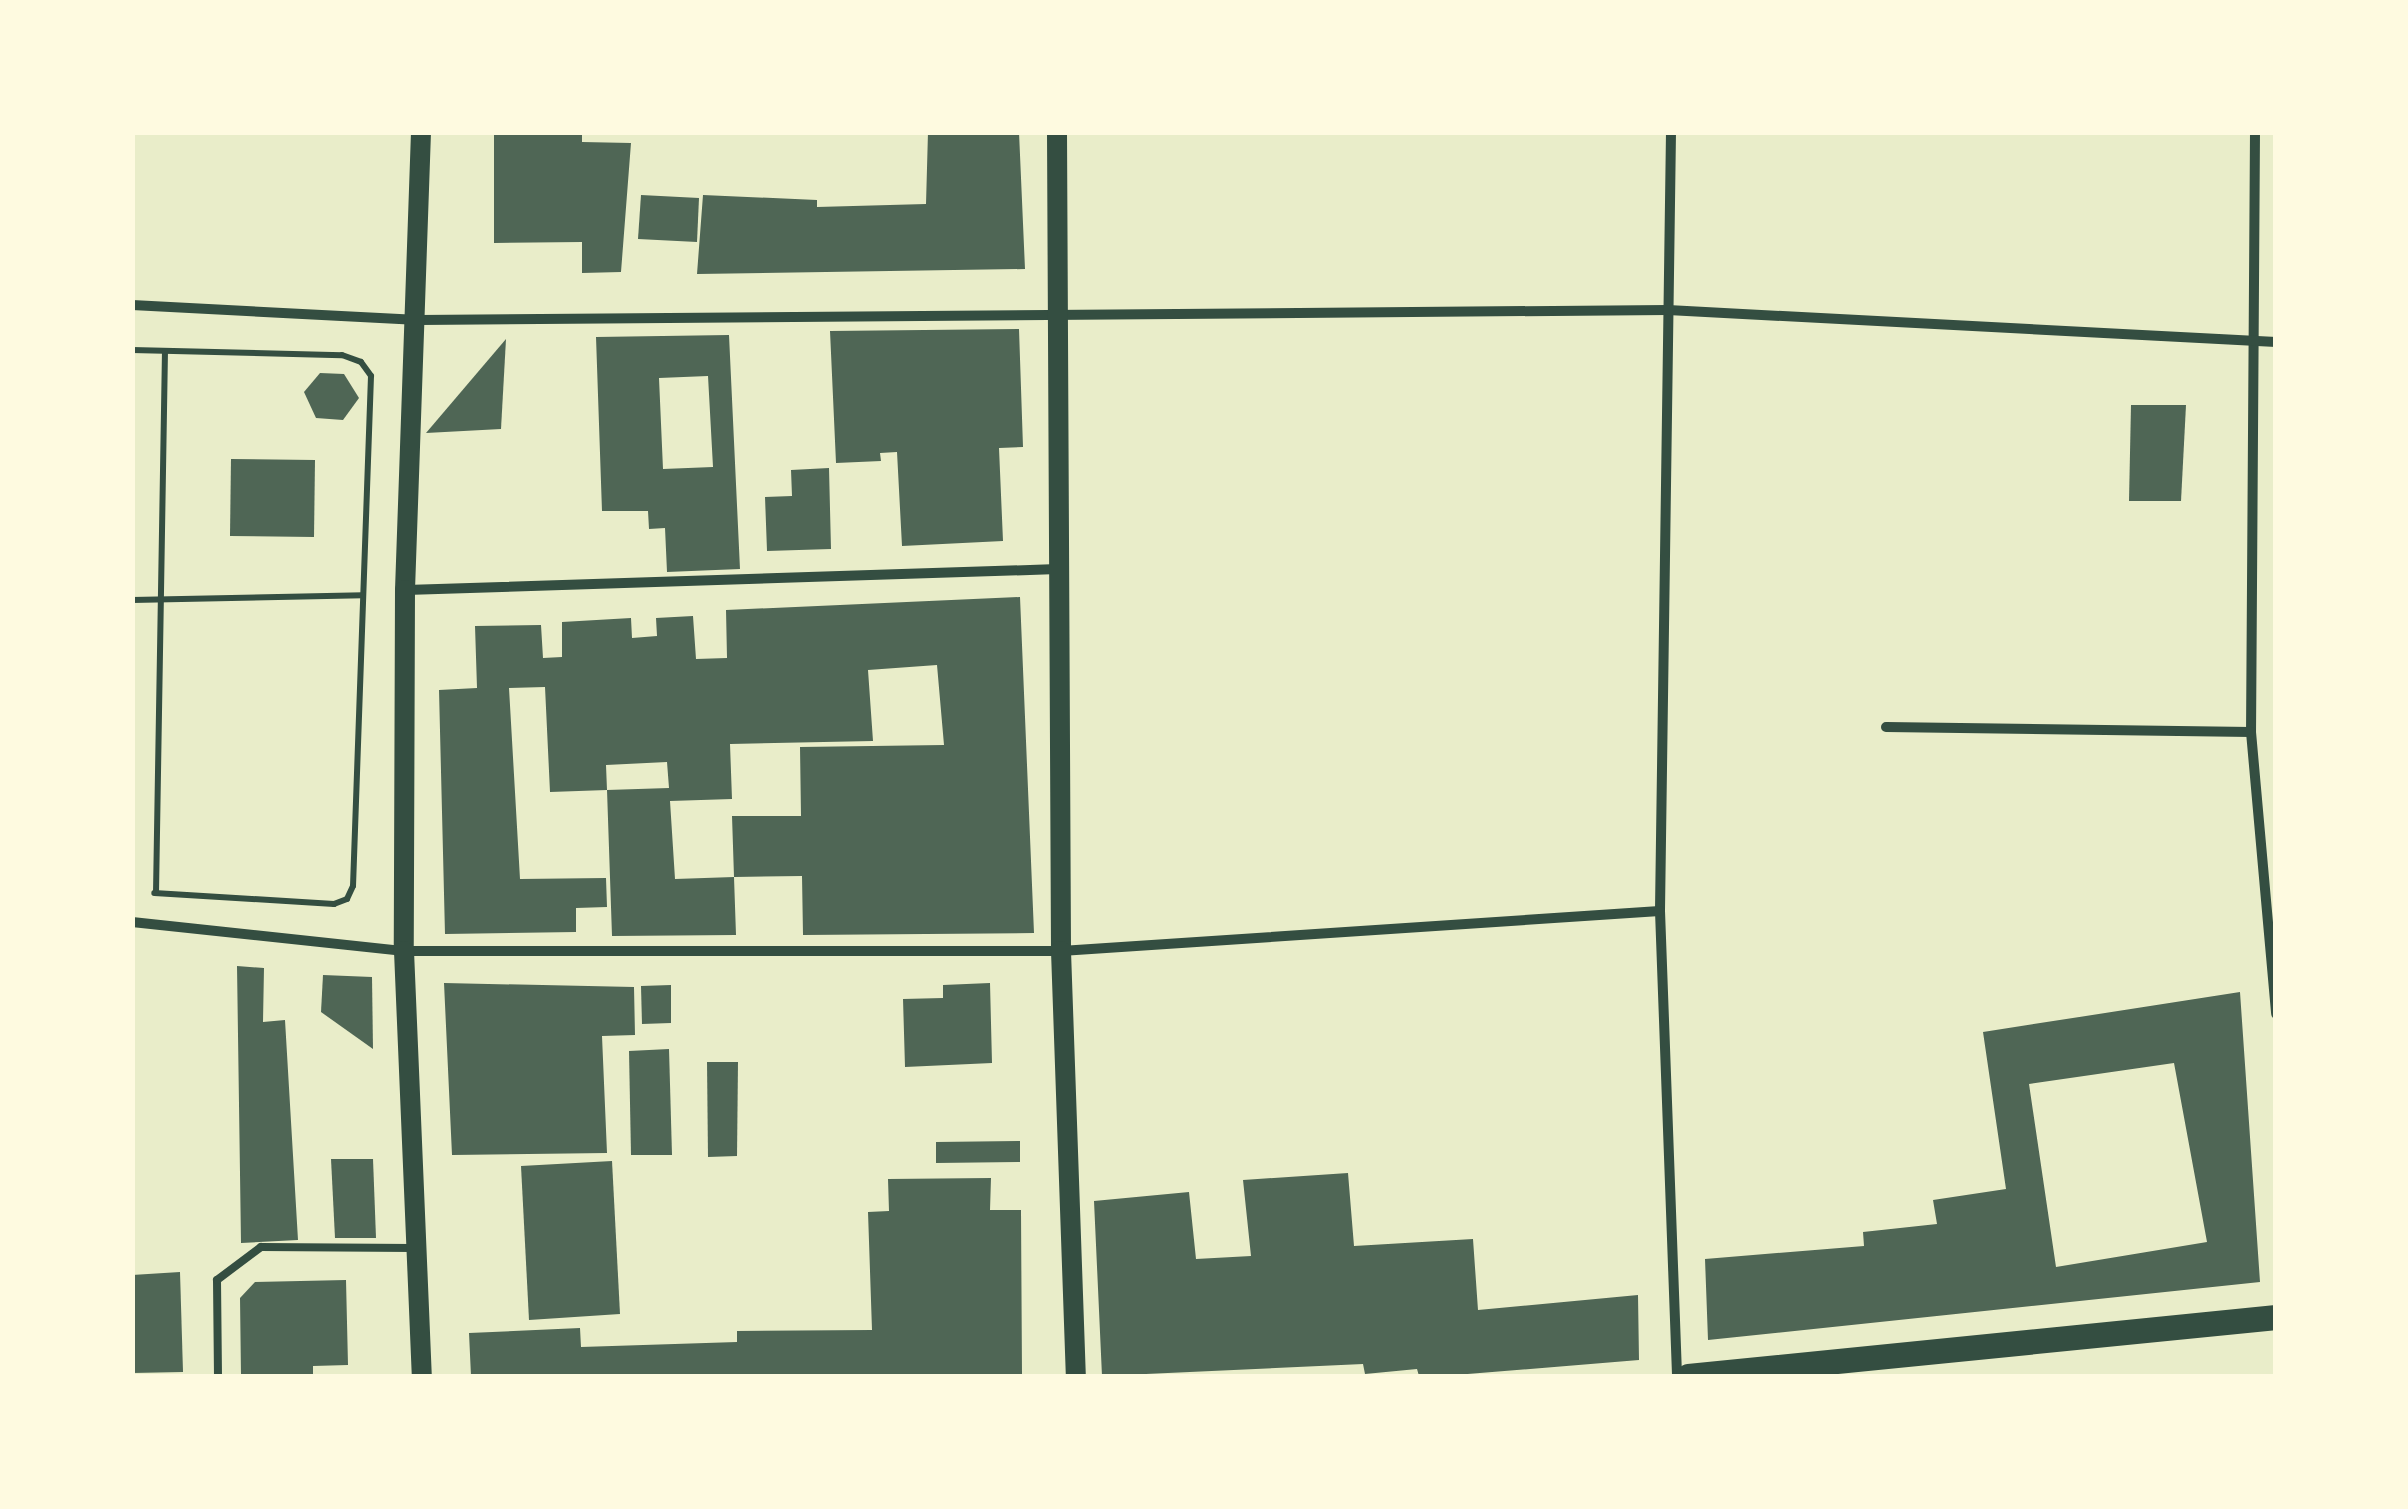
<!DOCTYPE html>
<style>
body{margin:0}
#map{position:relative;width:2408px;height:1509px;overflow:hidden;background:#e9edc9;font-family:"Exo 2",sans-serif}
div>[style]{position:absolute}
.building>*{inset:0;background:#4f6655}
.path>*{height:6px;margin:-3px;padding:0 3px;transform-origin:3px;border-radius:3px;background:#344e41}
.service>*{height:8px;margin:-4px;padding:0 4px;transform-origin:4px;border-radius:4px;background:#344e41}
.minor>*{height:10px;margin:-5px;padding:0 5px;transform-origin:5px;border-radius:5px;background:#344e41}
.secondary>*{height:20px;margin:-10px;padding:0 10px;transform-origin:10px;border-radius:10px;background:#344e41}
.primary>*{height:25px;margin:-12.5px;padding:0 12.5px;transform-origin:12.5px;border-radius:12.5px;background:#344e41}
span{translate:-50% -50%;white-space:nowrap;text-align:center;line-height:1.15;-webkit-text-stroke:10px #fefae0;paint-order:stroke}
.frame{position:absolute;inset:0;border:135px solid #fefae0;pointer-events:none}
</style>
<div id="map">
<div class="building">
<i style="clip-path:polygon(494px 132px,582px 132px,582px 142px,631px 143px,621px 272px,582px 273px,582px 242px,494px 243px)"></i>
<i style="clip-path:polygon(928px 132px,1019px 132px,1025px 269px,697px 274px,703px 195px,817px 200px,817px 207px,926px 204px)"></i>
<i style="clip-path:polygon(641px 195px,699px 198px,697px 242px,638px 239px)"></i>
<i style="clip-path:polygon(1019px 329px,1023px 447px,999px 448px,1003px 541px,902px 546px,897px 452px,880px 453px,881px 461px,836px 463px,830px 331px)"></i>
<i style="clip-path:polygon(evenodd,729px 335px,740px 569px,667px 572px,665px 528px,649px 529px,648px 511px,602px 511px,596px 337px,729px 335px,708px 376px,713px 467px,663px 469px,659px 378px,708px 376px)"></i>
<i style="clip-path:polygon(506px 339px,501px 429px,426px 433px)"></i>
<i style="clip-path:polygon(320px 373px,344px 374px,359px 398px,343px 420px,316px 418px,304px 392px)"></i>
<i style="clip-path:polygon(2131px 405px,2186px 405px,2181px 501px,2129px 501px)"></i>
<i style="clip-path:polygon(231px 459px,315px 460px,314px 537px,230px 536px)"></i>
<i style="clip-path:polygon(829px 468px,831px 549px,767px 551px,765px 497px,792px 496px,791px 470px)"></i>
<i style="clip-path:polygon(1020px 597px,1034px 933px,803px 935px,802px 876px,734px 877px,732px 816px,801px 816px,800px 747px,944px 745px,937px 665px,868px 670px,873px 741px,730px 744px,732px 799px,670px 801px,675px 879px,734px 877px,736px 935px,612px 936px,607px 790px,669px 788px,667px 762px,606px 765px,607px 790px,550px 792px,545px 687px,509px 688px,520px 879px,606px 878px,607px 907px,576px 908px,576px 932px,445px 934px,439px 690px,477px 688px,475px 626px,541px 625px,543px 658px,562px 657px,562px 622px,631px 618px,632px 638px,657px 636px,656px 618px,693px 616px,696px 659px,727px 658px,726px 610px)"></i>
<i style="clip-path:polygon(237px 966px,264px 968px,263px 1022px,285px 1020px,298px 1240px,241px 1243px)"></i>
<i style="clip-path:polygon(323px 975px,372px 977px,373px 1049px,321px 1012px)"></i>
<i style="clip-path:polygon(444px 983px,634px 987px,635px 1035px,602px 1036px,607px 1153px,452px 1155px)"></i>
<i style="clip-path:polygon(990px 983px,992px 1063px,905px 1067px,903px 999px,943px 998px,943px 985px)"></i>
<i style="clip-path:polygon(671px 985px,671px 1023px,642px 1024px,641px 986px)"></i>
<i style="clip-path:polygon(evenodd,2240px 992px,2260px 1282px,1708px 1340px,1705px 1259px,1864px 1246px,1863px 1232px,1937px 1224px,1933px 1200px,2006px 1189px,1983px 1032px,2240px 992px,2174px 1063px,2207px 1242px,2056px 1267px,2029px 1084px,2174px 1063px)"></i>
<i style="clip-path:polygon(669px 1049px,672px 1155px,631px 1155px,629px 1051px)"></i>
<i style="clip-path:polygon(707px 1062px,738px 1062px,737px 1156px,708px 1157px)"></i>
<i style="clip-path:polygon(1020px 1141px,1020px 1162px,936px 1163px,936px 1142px)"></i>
<i style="clip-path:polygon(331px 1159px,373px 1159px,376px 1238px,335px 1238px)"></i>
<i style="clip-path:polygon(612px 1161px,620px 1314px,529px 1320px,521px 1166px)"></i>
<i style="clip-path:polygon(1348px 1173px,1354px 1246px,1473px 1239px,1478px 1310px,1638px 1295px,1639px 1360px,1443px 1376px,1419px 1376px,1417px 1369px,1365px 1374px,1363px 1364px,1102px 1376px,1094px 1201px,1189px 1192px,1196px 1259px,1251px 1256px,1243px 1180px)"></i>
<i style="clip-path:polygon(991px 1178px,990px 1210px,1021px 1210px,1022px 1376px,471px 1376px,469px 1333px,580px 1328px,581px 1347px,737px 1342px,737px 1331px,872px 1330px,868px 1212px,889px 1211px,888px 1179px)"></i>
<i style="clip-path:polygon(180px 1272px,183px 1372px,132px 1373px,132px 1275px)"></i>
<i style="clip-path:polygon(346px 1280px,348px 1365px,313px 1366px,313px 1376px,241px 1376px,240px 1298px,255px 1282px)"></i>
</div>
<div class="path">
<i style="left:132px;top:350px;width:210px;rotate:1.4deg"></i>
<i style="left:342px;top:355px;width:20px;rotate:20deg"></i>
<i style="left:361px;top:362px;width:17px;rotate:54deg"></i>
<i style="left:371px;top:376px;width:510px;rotate:92.02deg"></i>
<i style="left:353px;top:886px;width:14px;rotate:115deg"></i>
<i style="left:347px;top:899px;width:14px;rotate:159deg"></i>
<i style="left:334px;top:904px;width:180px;rotate:-176.5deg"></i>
<i style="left:132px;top:600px;width:231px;rotate:-1.2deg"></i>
<i style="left:156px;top:893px;width:542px;rotate:-89.05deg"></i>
</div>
<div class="service">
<i style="left:218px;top:1376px;width:96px;rotate:-90.6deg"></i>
<i style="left:217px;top:1280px;width:55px;rotate:-36.9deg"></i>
<i style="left:261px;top:1247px;width:152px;rotate:0.4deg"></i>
</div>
<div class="minor">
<i style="left:1671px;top:132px;width:779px;rotate:90.81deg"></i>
<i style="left:1660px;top:911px;width:465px;rotate:87.9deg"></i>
<i style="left:2255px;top:132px;width:600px;rotate:90.38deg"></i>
<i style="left:2251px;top:732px;width:283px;rotate:84.9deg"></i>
<i style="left:132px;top:305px;width:287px;rotate:3deg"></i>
<i style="left:419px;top:320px;width:1249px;rotate:-0.46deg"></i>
<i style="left:1668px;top:310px;width:609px;rotate:3.01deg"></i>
<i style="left:406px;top:590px;width:652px;rotate:-1.84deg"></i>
<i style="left:1886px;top:727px;width:365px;rotate:0.8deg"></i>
<i style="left:132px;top:922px;width:274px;rotate:6.1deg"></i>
<i style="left:404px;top:951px;width:657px"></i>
<i style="left:1061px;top:951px;width:600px;rotate:-3.82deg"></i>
</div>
<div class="secondary">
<i style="left:421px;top:132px;width:458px;rotate:92deg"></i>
<i style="left:405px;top:590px;width:361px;rotate:90.2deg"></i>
<i style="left:404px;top:951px;width:425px;rotate:87.6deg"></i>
<i style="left:1057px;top:132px;width:819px;rotate:89.72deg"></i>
<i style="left:1061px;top:951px;width:425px;rotate:88deg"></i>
</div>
<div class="primary">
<i style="left:1688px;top:1376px;width:591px;rotate:-5.73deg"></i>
</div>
<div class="frame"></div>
</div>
